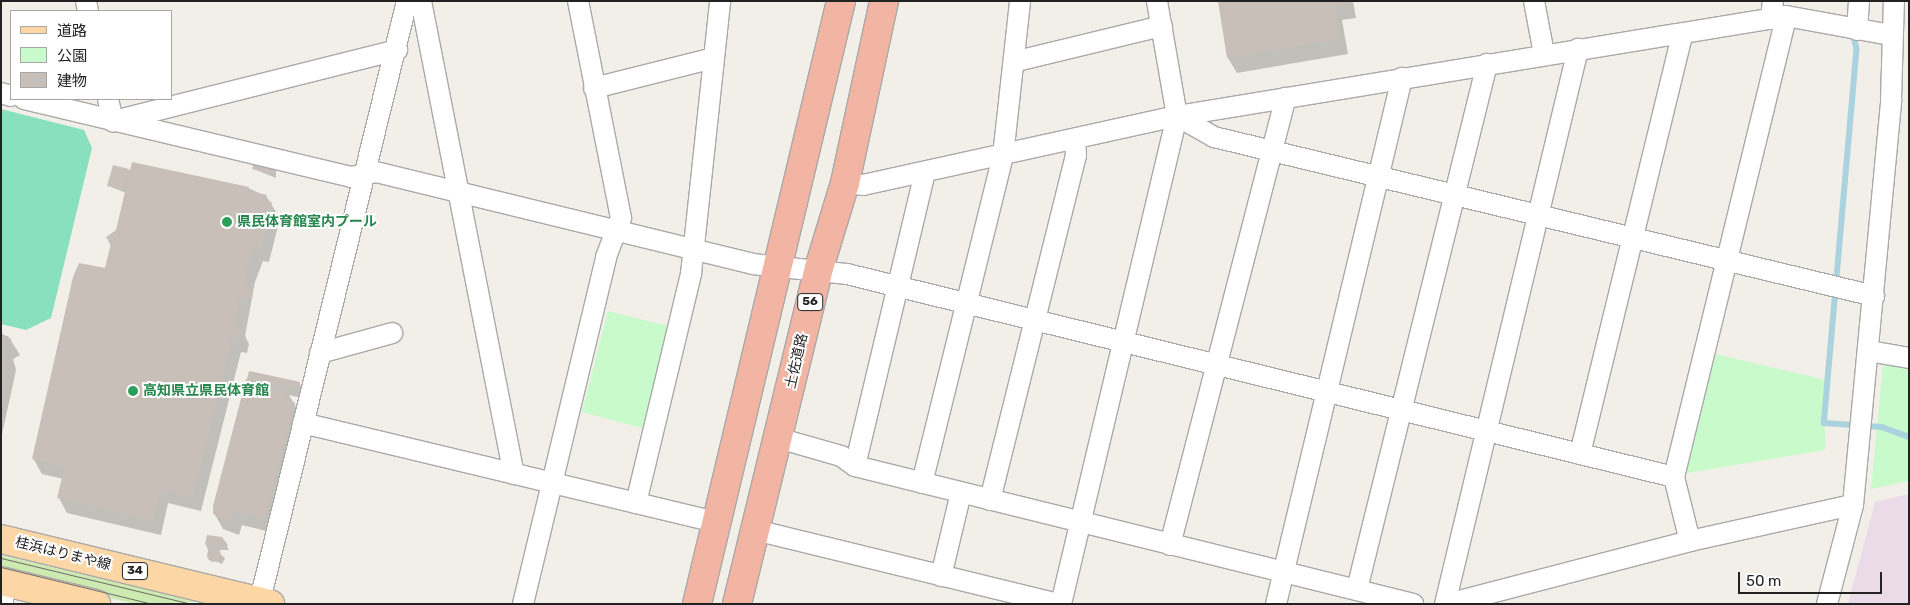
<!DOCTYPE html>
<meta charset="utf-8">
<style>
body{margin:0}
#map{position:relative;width:1910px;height:605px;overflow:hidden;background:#f2efe9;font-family:Rubik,"Noto Sans JP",sans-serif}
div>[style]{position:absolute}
.industrial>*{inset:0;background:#ebdbe8}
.grass>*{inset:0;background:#cdebb0}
.park>*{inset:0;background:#c8facc}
.pitch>*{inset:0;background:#88e0be}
.shadow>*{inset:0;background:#0003}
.stream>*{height:5.5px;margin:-2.75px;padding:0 2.75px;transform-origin:2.75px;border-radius:2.75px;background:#aad3df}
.building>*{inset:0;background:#c7bfb8}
.round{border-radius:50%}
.roads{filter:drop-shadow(1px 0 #a9a9a9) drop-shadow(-1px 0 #a9a9a9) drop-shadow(0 1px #a9a9a9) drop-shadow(0 -1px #a9a9a9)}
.minor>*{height:20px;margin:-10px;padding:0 10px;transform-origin:10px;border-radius:10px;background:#fff}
.primary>*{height:28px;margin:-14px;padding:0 14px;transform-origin:14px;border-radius:14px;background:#fcd6a4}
.trunk>*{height:28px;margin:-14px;padding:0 14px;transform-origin:14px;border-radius:14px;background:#f2b4a3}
.tram>*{height:1px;margin:-0.5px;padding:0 0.5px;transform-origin:0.5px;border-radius:0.5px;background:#707070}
.dots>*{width:14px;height:14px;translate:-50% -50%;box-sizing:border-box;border:2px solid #fff;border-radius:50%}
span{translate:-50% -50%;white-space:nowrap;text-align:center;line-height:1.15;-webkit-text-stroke:4px #fff;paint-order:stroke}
.shield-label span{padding:1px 4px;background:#fff;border:1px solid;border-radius:4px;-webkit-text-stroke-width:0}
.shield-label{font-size:12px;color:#222;font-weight:700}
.leisure-label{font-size:14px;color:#27864d;font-weight:700}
.left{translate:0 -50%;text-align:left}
.street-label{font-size:14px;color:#222}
.frame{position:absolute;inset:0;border:2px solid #222;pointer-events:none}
.legend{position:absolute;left:10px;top:10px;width:162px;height:90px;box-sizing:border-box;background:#fff;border:1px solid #a7a7a7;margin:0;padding:6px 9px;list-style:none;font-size:15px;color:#222}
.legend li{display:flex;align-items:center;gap:10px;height:25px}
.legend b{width:25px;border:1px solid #a7a7a7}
.scale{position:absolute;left:1738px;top:572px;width:144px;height:22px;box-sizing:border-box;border:2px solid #222;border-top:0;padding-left:6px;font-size:15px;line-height:18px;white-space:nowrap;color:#222;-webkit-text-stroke:4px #fff;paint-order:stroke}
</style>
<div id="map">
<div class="industrial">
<i style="clip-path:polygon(1909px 494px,1909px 604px,1848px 604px,1875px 502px)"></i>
</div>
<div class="grass">
<i style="clip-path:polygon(1px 555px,198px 602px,135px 604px,1px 572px)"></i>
</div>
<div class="park">
<i style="clip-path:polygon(608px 311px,672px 327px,646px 429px,582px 412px)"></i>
<i style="clip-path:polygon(1711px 353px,1826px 380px,1825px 450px,1682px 474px)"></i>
<i style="clip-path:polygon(1883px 365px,1909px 369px,1909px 481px,1871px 489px)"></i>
</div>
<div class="pitch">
<i style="clip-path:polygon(1px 109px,84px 130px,92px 148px,51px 318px,26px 330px,1px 324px)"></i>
</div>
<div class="shadow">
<i style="clip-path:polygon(1219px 1px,1353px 1px,1356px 18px,1342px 20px,1348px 54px,1237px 73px,1228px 58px)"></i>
<i style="clip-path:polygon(276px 167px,276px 178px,254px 169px)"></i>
<i style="clip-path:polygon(128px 170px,248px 188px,266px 196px,280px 218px,269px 262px,263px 261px,255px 282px,245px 336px,249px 344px,247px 353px,241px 352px,201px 511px,168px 503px,161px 535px,67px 513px,59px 498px,63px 479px,42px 474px,33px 458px,105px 270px,111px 246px,107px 238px,117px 231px,126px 193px,109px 186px)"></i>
<i style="clip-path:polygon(1px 335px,8px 336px,20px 355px,13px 359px,16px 370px,1px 439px)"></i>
<i style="clip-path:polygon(248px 378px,299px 383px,304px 391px,302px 398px,289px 395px,303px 419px,274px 533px,242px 525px,239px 535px,223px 529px,214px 513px)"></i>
<i style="clip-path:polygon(221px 538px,229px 550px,215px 550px,225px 558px,222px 564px,211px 559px,206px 544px)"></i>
</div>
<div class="stream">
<i style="left:1853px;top:33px;width:16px;rotate:76deg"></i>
<i style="left:1857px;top:49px;width:375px;rotate:95deg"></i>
<i style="left:1824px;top:423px;width:58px;rotate:3.9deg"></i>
<i style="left:1882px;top:427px;width:29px;rotate:20deg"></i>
</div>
<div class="building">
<i style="clip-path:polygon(1218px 1px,1348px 1px,1348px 3px,1335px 5px,1340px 39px,1227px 58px)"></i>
<i style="clip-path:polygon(254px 161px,276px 166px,274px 175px,252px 169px)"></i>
<i style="clip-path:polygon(132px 162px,249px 187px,248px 191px,267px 195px,265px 201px,272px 202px,270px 212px,263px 210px,270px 214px,261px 248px,254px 246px,247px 266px,244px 287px,253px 290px,251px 298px,239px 298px,235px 327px,241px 328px,239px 339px,232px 337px,193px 497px,160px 489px,153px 521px,57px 498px,65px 466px,32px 459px,73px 277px,79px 263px,105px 268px,112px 239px,105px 238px,116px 230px)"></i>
<i style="clip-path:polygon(113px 165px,129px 169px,124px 190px,107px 186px)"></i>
<i style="clip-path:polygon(1px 333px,12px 340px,5px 344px,4px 353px,8px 354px,2px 394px)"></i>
<i style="clip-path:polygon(249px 371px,300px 382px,298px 390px,247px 379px)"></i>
<i style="clip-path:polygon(246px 379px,261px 383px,260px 389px,244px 385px)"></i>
<i style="clip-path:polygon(263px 383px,288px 390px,286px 397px,295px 403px,265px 519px,233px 511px,231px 521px,223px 519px,213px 514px,213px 506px,244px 387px,261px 391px)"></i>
<i style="clip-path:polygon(207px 535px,222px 537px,228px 545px,224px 550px,205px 545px)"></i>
<i class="round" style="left:207px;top:548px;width:14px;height:14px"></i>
</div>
<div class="roads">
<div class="minor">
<i style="left:86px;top:1px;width:10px;rotate:79deg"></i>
<i style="left:421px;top:1px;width:482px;rotate:78.9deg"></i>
<i style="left:1534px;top:1px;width:54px;rotate:79.3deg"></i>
<i style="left:1771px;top:19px;width:18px;rotate:-84deg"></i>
<i style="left:1857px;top:30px;width:29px;rotate:-86deg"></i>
<i style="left:1017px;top:61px;width:149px;rotate:-13.6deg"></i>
<i style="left:594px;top:88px;width:123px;rotate:-14.1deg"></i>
<i style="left:1px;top:93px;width:10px;rotate:17deg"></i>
<i style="left:24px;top:99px;width:336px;rotate:13.4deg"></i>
<i style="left:351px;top:177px;width:25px;rotate:-11deg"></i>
<i style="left:376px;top:172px;width:388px;rotate:13.7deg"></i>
<i style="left:753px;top:264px;width:95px;rotate:6.1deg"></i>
<i style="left:847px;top:274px;width:852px;rotate:13.79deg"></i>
<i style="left:1674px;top:477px;width:474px;rotate:-76.3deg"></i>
<i style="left:108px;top:99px;width:23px;rotate:77deg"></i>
<i style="left:1177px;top:116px;width:43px;rotate:29.6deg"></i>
<i style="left:1214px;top:137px;width:679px;rotate:13.54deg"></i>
<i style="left:118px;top:120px;width:288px;rotate:-14.1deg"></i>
<i style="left:845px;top:183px;width:18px;rotate:6deg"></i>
<i style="left:863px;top:185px;width:321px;rotate:-12.4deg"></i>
<i style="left:1177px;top:116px;width:617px;rotate:-9.32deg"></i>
<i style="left:1786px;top:16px;width:107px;rotate:10.3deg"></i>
<i style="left:1869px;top:351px;width:41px;rotate:9.9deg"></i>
<i style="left:320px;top:353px;width:75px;rotate:-15.5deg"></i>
<i style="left:303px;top:423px;width:425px;rotate:13.5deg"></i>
<i style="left:778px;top:438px;width:66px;rotate:15.9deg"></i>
<i style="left:841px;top:456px;width:17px;rotate:36deg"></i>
<i style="left:855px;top:466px;width:575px;rotate:13.89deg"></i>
<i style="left:1580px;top:454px;width:433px;rotate:-76.3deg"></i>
<i style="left:855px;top:466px;width:302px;rotate:-76.6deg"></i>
<i style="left:1674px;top:477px;width:66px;rotate:76deg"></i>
<i style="left:922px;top:483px;width:337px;rotate:-76.1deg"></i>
<i style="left:1003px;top:156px;width:156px;rotate:-83.7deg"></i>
<i style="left:990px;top:500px;width:355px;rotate:-76deg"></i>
<i style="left:1076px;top:156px;width:17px;rotate:-93deg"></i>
<i style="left:636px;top:503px;width:236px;rotate:-76.5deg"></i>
<i style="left:691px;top:274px;width:275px;rotate:-83.9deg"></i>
<i style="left:755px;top:530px;width:313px;rotate:13.7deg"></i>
<i style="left:1170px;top:545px;width:462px;rotate:-75.5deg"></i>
<i style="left:941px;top:576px;width:85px;rotate:-76.5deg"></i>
<i style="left:1357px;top:589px;width:541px;rotate:-76.09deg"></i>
<i style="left:2px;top:604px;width:23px;rotate:-77deg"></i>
<i style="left:259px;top:604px;width:621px;rotate:-76.21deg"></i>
<i style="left:523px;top:604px;width:357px;rotate:-76.5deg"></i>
<i style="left:606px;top:257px;width:42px;rotate:-69deg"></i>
<i style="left:621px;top:218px;width:221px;rotate:-101.2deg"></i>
<i style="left:1061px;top:604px;width:502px;rotate:-76.63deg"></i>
<i style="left:1177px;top:116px;width:117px;rotate:-99.9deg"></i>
<i style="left:1276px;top:604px;width:541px;rotate:-76.53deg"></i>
<i style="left:1445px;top:604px;width:571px;rotate:-76.52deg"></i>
<i style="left:1448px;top:604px;width:250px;rotate:-14.6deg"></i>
<i style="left:1690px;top:541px;width:167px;rotate:-12.5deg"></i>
<i style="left:1827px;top:604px;width:102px;rotate:-75.3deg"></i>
<i style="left:1853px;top:505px;width:407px;rotate:-84.6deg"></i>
<i style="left:1891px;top:100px;width:99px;rotate:-88.3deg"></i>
</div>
<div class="primary">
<i style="left:1px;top:539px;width:277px;rotate:13.6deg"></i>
<i style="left:1px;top:581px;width:98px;rotate:13.6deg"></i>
</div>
<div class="trunk">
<i style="left:697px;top:604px;width:620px;rotate:-76.57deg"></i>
<i style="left:737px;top:604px;width:346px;rotate:-76.3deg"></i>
<i style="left:819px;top:268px;width:89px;rotate:-73deg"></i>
<i style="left:845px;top:183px;width:186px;rotate:-77.9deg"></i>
</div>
</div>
<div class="tram">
<i style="left:1px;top:558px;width:195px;rotate:13.6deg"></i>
<i style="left:1px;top:567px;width:156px;rotate:13.7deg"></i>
</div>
<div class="dots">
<i style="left:227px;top:222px;background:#2e9e5b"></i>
<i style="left:133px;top:391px;background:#2e9e5b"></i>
</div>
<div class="shield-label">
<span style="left:810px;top:302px">56</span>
<span style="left:135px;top:571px">34</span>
</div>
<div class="leisure-label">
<span class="left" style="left:237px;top:222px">県民体育館室内プール</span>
<span class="left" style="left:143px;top:391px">高知県立県民体育館</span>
</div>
<div class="street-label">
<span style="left:797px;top:361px;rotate:-77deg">土佐道路</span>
<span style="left:63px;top:554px;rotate:14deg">桂浜はりまや線</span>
</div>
<div class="frame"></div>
<ul class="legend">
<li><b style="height:6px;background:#fcd6a4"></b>道路</li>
<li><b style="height:14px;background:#c8facc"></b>公園</li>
<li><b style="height:14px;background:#c7bfb8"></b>建物</li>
</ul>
<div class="scale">50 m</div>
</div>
